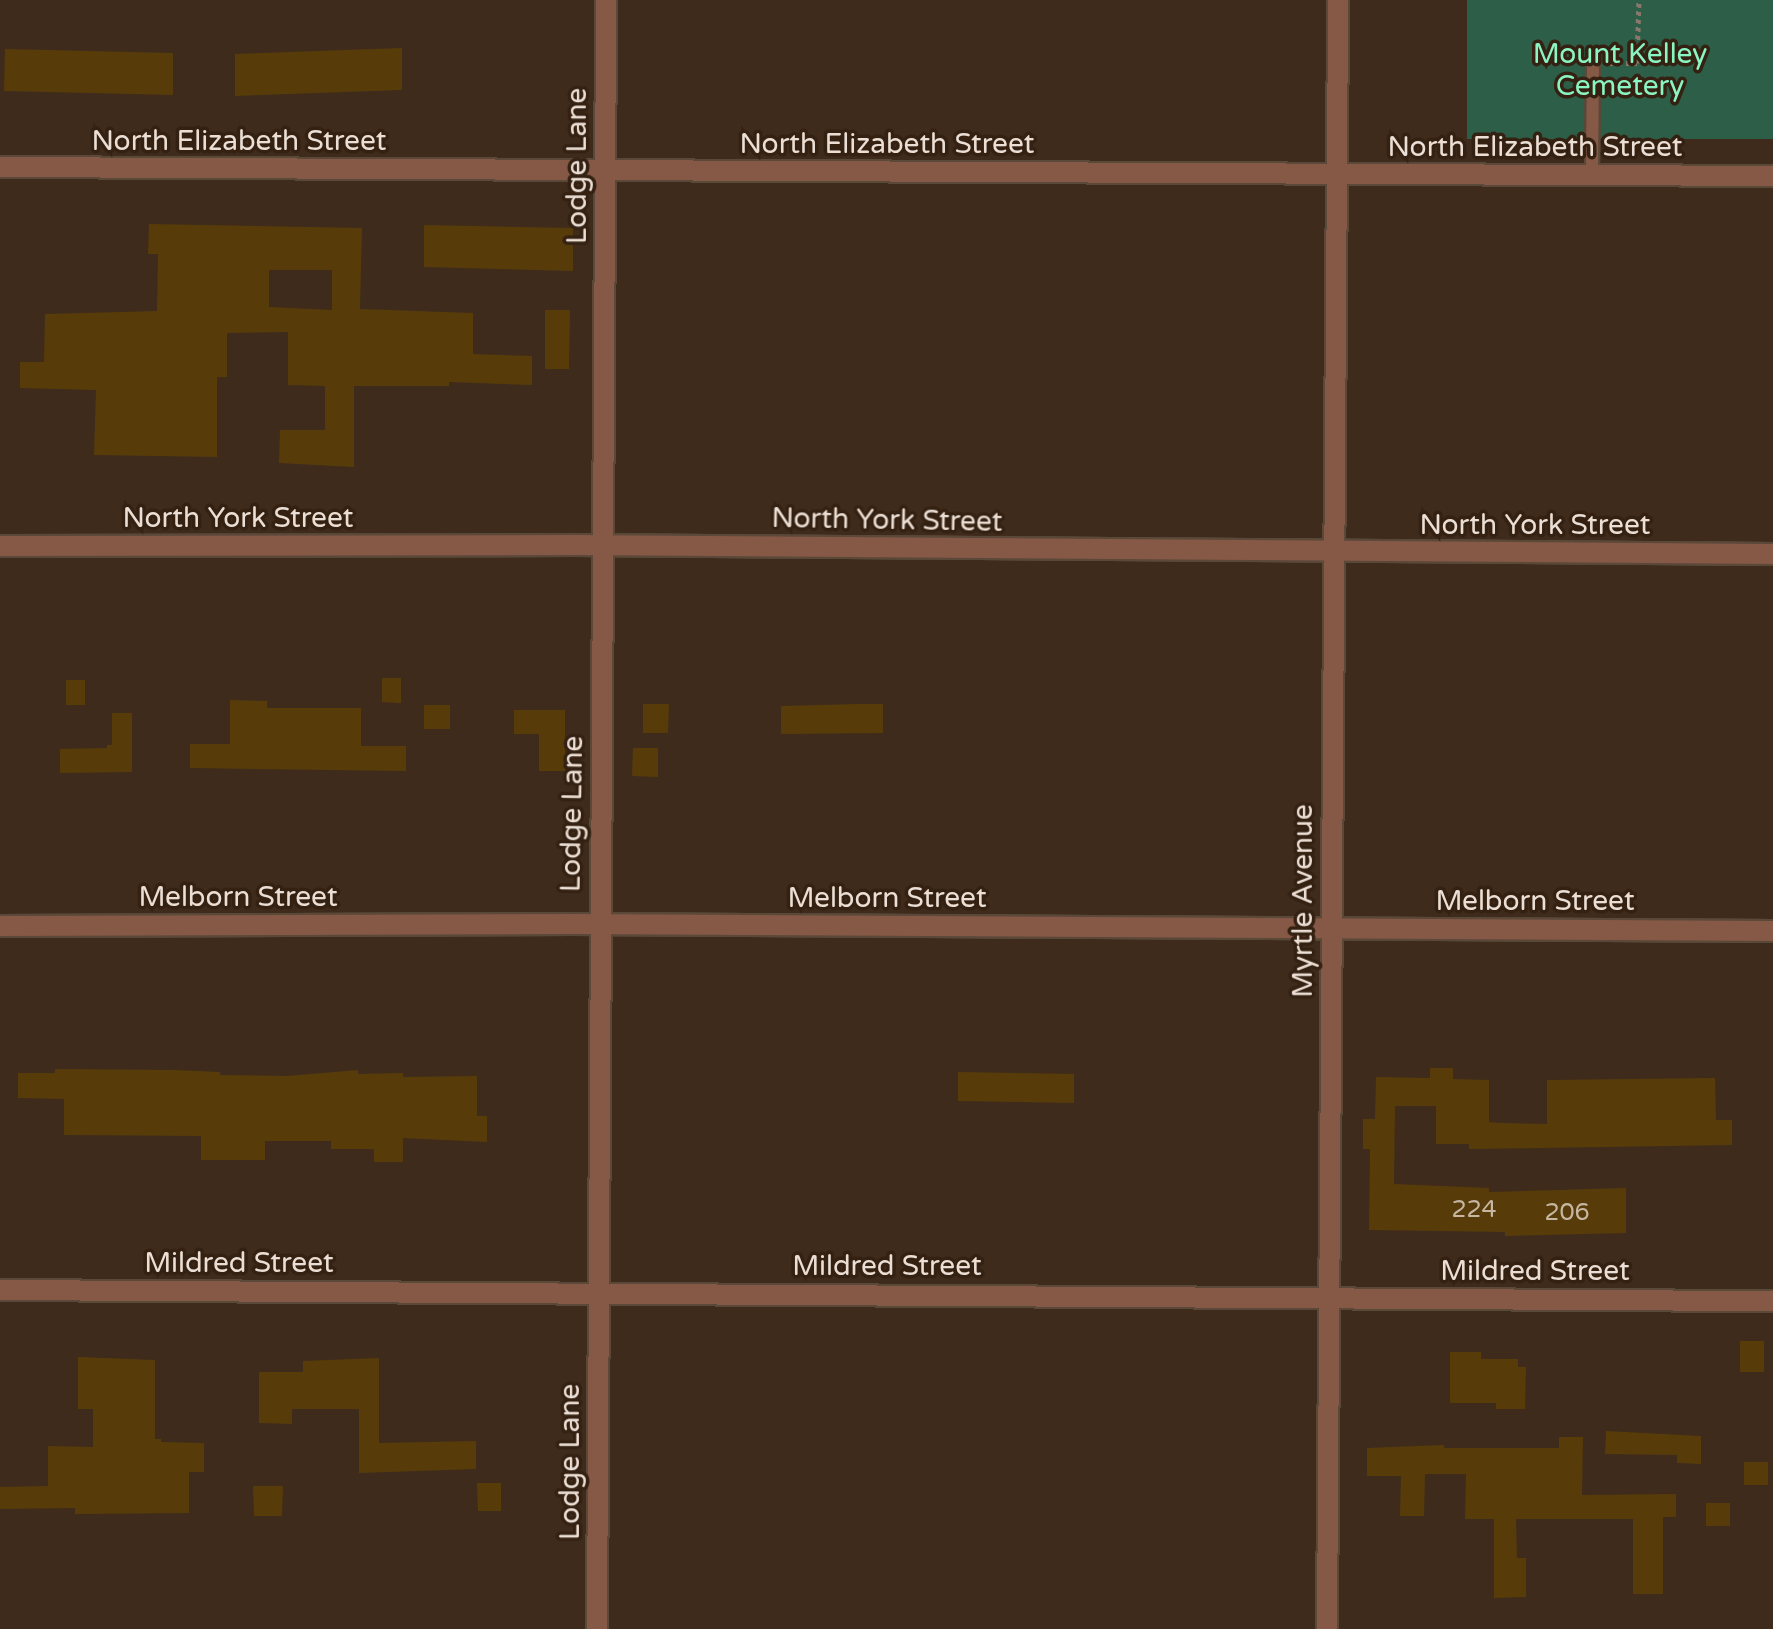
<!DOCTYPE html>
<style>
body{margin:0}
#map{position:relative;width:1773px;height:1629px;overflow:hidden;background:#3e2b1c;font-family:"Varela Round",sans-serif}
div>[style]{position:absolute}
.green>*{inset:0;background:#2d5f48}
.building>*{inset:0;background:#573c0a}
.path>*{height:5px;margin-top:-2.5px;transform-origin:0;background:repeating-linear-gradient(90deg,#88786b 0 4px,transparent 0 8px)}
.roads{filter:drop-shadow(2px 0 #5a4839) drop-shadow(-2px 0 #5a4839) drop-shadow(0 2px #5a4839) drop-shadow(0 -2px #5a4839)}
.service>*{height:12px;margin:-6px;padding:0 6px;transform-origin:6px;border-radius:6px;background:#865846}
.minor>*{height:20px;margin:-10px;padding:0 10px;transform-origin:10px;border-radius:10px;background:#865846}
span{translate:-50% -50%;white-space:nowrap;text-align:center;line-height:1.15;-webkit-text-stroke:7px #342112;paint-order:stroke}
.number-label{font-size:24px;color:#c6b6a2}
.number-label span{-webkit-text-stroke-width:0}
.park-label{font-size:28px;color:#8bf4c3}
.street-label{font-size:28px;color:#ebded4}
</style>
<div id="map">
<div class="green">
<i style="clip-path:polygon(1467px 0,1773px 0,1773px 139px,1467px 139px)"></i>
</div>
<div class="building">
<i style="clip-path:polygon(402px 48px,402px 90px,235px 96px,235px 54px)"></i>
<i style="clip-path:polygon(5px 49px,173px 53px,173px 95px,4px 91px)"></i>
<i style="clip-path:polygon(evenodd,149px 224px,362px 228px,360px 309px,473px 313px,473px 354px,532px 356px,532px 385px,449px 382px,449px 386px,354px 386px,354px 467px,279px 463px,280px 430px,325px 430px,325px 386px,288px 385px,288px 332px,227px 333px,227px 377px,217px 377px,217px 457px,94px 455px,96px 390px,20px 388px,20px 362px,44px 362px,45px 314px,157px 311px,158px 254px,148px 254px,149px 224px,269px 270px,332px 270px,332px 310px,269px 307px,269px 270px)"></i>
<i style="clip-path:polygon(424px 225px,573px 228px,573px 271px,424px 267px)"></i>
<i style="clip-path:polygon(545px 310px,570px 310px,569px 369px,545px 369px)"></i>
<i style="clip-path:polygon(382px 678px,401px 678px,401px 703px,382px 702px)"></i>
<i style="clip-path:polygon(66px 680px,85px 680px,85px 705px,66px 705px)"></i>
<i style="clip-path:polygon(230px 700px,267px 701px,267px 708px,361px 708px,361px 746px,406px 746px,406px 771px,190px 768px,190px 744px,230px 744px)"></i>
<i style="clip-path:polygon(643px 704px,669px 704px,668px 733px,643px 733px)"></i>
<i style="clip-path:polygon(857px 704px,883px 704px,883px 733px,781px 734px,781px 706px)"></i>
<i style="clip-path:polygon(424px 705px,450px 705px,450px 729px,424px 729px)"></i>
<i style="clip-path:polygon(514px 710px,565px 710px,565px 771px,539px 771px,539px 734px,514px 734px)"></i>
<i style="clip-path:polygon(112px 713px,132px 713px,132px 772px,60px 773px,60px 749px,107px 748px,107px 745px,112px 745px)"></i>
<i style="clip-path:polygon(633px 748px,658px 748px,658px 777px,632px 776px)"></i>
<i style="clip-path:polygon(1430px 1068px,1453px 1068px,1453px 1079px,1489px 1080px,1489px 1122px,1501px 1123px,1547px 1124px,1547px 1080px,1715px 1078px,1716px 1120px,1732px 1120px,1732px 1145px,1469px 1149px,1469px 1144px,1436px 1144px,1436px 1106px,1395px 1106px,1394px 1184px,1489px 1188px,1489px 1192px,1626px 1188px,1626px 1233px,1505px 1236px,1505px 1232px,1369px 1230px,1370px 1149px,1363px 1149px,1363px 1119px,1375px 1119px,1376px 1077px,1430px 1078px)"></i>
<i style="clip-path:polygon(55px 1069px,174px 1070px,220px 1072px,220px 1075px,287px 1076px,358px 1070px,358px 1074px,403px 1073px,403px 1077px,477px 1076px,477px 1116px,487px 1116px,487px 1142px,403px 1138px,403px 1162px,374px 1162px,374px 1149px,331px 1149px,331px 1141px,265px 1141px,265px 1160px,201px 1160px,201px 1136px,64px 1135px,64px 1099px,18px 1098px,18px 1073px,55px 1073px)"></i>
<i style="clip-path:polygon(958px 1072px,1074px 1074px,1074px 1103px,958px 1101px)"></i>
<i style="clip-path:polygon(1740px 1341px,1764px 1341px,1764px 1372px,1740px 1372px)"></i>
<i style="clip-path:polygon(1450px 1352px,1481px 1352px,1481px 1359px,1518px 1359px,1518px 1367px,1526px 1367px,1525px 1409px,1496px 1409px,1496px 1403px,1450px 1403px)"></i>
<i style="clip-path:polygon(78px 1357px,155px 1360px,155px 1439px,161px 1439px,161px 1442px,204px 1443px,204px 1472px,189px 1472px,189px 1513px,75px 1514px,75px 1508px,0 1509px,0 1487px,48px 1486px,48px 1446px,93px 1447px,93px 1409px,78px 1409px)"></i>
<i style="clip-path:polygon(379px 1358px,379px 1443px,476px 1441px,476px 1469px,359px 1473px,359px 1409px,292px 1409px,292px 1424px,259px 1423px,259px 1372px,303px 1372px,303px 1361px)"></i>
<i style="clip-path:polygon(1606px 1431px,1701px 1436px,1701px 1464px,1677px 1463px,1677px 1455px,1605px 1454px)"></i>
<i style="clip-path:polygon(1559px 1437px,1583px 1437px,1582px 1495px,1676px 1494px,1676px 1517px,1663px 1517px,1663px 1594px,1633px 1594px,1633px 1519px,1516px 1519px,1517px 1558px,1526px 1558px,1526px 1597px,1494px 1598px,1494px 1519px,1465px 1519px,1466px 1474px,1425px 1474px,1424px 1516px,1400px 1516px,1401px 1476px,1367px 1476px,1367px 1448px,1444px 1445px,1444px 1448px,1559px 1448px)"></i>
<i style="clip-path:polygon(1744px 1462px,1768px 1462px,1768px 1485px,1744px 1485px)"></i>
<i style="clip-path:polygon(477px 1483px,501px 1483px,501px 1511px,478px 1511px)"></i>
<i style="clip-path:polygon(253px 1486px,283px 1486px,282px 1516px,254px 1516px)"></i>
<i style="clip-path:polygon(1706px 1503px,1730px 1503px,1730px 1526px,1706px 1526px)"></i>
</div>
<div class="path">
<i style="left:1610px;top:63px;width:27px"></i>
<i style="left:1637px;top:63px;width:63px;rotate:-88.2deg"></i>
</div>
<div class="roads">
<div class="service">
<i style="left:1592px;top:175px;width:113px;rotate:-89.5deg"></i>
</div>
<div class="minor">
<i style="left:0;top:167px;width:1773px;rotate:0.29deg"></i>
<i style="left:0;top:546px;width:576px;rotate:-0.1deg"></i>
<i style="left:576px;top:545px;width:1197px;rotate:0.43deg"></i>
<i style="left:0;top:926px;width:574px;rotate:-0.2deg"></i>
<i style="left:574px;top:924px;width:1199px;rotate:0.33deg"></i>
<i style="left:0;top:1290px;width:1773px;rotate:0.36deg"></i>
<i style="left:597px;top:1629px;width:1629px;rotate:-89.68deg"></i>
<i style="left:1327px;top:1629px;width:1629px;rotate:-89.61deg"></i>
</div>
</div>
<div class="number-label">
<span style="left:1474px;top:1210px">224</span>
<span style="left:1567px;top:1213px">206</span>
</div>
<div class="park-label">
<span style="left:1620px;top:70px">Mount Kelley<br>Cemetery</span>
</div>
<div class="street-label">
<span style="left:239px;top:141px">North Elizabeth Street</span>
<span style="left:887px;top:144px">North Elizabeth Street</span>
<span style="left:1535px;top:147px">North Elizabeth Street</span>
<span style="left:577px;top:166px;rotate:-90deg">Lodge Lane</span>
<span style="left:238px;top:518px">North York Street</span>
<span style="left:887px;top:520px;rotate:1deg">North York Street</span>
<span style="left:1535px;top:525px">North York Street</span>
<span style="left:572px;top:814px;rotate:-89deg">Lodge Lane</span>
<span style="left:238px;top:897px">Melborn Street</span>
<span style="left:887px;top:898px">Melborn Street</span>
<span style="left:1303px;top:901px;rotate:-90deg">Myrtle Avenue</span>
<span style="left:1535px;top:901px">Melborn Street</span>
<span style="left:239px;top:1263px">Mildred Street</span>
<span style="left:887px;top:1266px">Mildred Street</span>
<span style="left:1535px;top:1271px">Mildred Street</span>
<span style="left:570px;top:1462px;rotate:-90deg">Lodge Lane</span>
</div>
</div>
